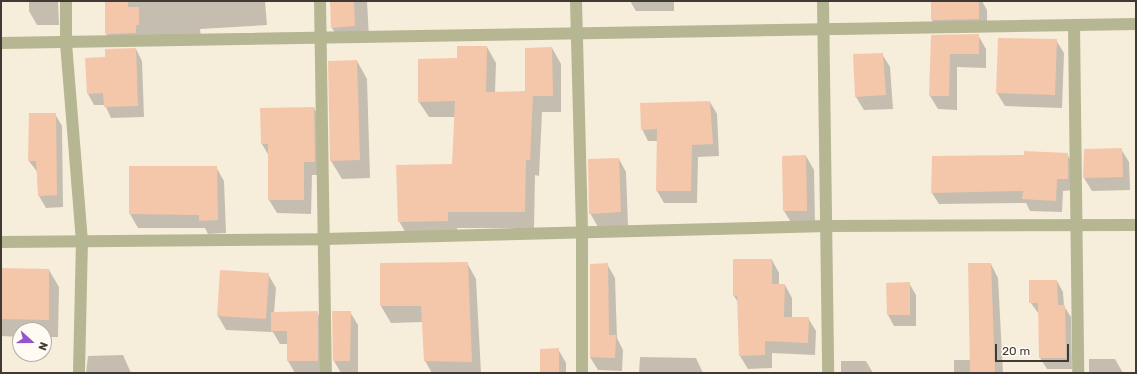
<!DOCTYPE html>
<style>
body{margin:0}
#map{position:relative;width:1137px;height:374px;overflow:hidden;background:#f7eddb;font-family:Rubik,sans-serif}
div>[style]{position:absolute}
.shadow>*{inset:0;background:#0003}
.building>*{inset:0;background:#f5c7aa}
.minor>*{height:12px;margin:-6px;padding:0 6px;transform-origin:6px;border-radius:6px;background:#b6b692}
.tertiary>*{height:12px;margin:-6px;padding:0 6px;transform-origin:6px;border-radius:6px;background:#b6b692}
span{translate:-50% -50%;white-space:nowrap;text-align:center;line-height:1.15;-webkit-text-stroke:3px #fffbf4;paint-order:stroke}
.frame{position:absolute;inset:0;border:2px solid #3f3b34;pointer-events:none}
.north{position:absolute;left:12px;top:322px;width:40px;height:40px;box-sizing:border-box;background:#fffbf4;border:1px solid #b2aea7;border-radius:50%;rotate:111deg;font-size:11px;font-weight:700;line-height:16px;text-align:center;color:#3f3b34}
.north::after{content:'';display:block;margin:auto;width:14px;height:18px;background:#9454ca;clip-path:polygon(50% 0,100% 100%,50% 72%,0 100%)}
.scale{position:absolute;left:995px;top:344px;width:74px;height:18px;box-sizing:border-box;border:2px solid #3f3b34;border-top:0;padding-left:5px;font-size:12px;line-height:14px;white-space:nowrap;color:#3f3b34;-webkit-text-stroke:3px #fffbf4;paint-order:stroke}
</style>
<div id="map">
<div class="shadow">
<i style="clip-path:polygon(29px 1px,58px 1px,59px 25px,37px 25px,29px 11px)"></i>
<i style="clip-path:polygon(106px 1px,265px 1px,267px 25px,200px 29px,201px 37px,114px 47px,106px 33px)"></i>
<i style="clip-path:polygon(331px 1px,367px 1px,369px 38px,340px 41px,332px 28px)"></i>
<i style="clip-path:polygon(630px 1px,674px 1px,674px 11px,636px 11px)"></i>
<i style="clip-path:polygon(932px 1px,982px 1px,987px 10px,987px 32px,940px 33px,932px 20px)"></i>
<i style="clip-path:polygon(978px 35px,986px 49px,986px 68px,957px 67px,957px 110px,938px 109px,930px 96px,932px 36px)"></i>
<i style="clip-path:polygon(1056px 40px,1064px 53px,1062px 108px,1005px 106px,997px 93px)"></i>
<i style="clip-path:polygon(487px 47px,496px 63px,495px 93px,526px 92px,552px 48px,561px 64px,561px 112px,542px 112px,539px 176px,535px 175px,534px 228px,457px 228px,457px 236px,408px 237px,399px 221px,453px 165px,455px 117px,429px 117px,419px 102px,458px 59px)"></i>
<i style="clip-path:polygon(136px 49px,142px 61px,144px 117px,111px 118px,105px 105px,94px 105px,88px 94px,106px 58px)"></i>
<i style="clip-path:polygon(882px 54px,890px 67px,893px 109px,864px 110px,856px 97px)"></i>
<i style="clip-path:polygon(357px 61px,367px 79px,370px 178px,342px 179px,331px 161px)"></i>
<i style="clip-path:polygon(710px 102px,717px 114px,719px 156px,698px 157px,697px 203px,664px 203px,657px 191px,658px 141px,648px 141px,642px 129px)"></i>
<i style="clip-path:polygon(314px 108px,321px 122px,322px 175px,312px 175px,311px 214px,277px 213px,269px 200px,269px 156px,262px 144px)"></i>
<i style="clip-path:polygon(30px 114px,55px 114px,62px 126px,63px 207px,46px 208px,39px 196px,38px 173px,29px 161px)"></i>
<i style="clip-path:polygon(1121px 149px,1129px 162px,1130px 190px,1092px 191px,1084px 178px)"></i>
<i style="clip-path:polygon(1067px 154px,1074px 166px,1074px 190px,1063px 191px,1062px 212px,1030px 211px,1026px 203px,939px 204px,932px 193px)"></i>
<i style="clip-path:polygon(806px 156px,814px 170px,815px 224px,792px 224px,784px 211px)"></i>
<i style="clip-path:polygon(619px 159px,626px 172px,628px 226px,598px 227px,590px 213px)"></i>
<i style="clip-path:polygon(216px 167px,224px 181px,226px 233px,208px 234px,205px 228px,138px 228px,130px 214px)"></i>
<i style="clip-path:polygon(734px 260px,772px 260px,779px 273px,779px 285px,785px 285px,792px 298px,792px 318px,808px 318px,816px 331px,815px 355px,772px 353px,772px 368px,748px 369px,740px 356px,739px 304px,734px 296px)"></i>
<i style="clip-path:polygon(467px 263px,476px 279px,481px 373px,432px 373px,425px 361px,423px 322px,391px 323px,381px 306px,381px 264px)"></i>
<i style="clip-path:polygon(607px 264px,615px 278px,617px 338px,623px 350px,622px 371px,598px 370px,590px 357px)"></i>
<i style="clip-path:polygon(991px 264px,998px 278px,1003px 373px,954px 373px,954px 360px,971px 360px)"></i>
<i style="clip-path:polygon(1px 269px,49px 270px,59px 287px,58px 337px,44px 337px,44px 330px,20px 330px,20px 337px,1px 336px)"></i>
<i style="clip-path:polygon(221px 272px,268px 274px,276px 288px,274px 313px,317px 312px,325px 326px,326px 373px,295px 373px,288px 361px,288px 344px,280px 344px,273px 332px,226px 330px,218px 316px)"></i>
<i style="clip-path:polygon(1057px 281px,1063px 292px,1064px 306px,1071px 317px,1072px 369px,1047px 369px,1040px 358px,1039px 314px,1030px 302px)"></i>
<i style="clip-path:polygon(909px 283px,916px 295px,916px 326px,894px 326px,888px 315px,887px 284px)"></i>
<i style="clip-path:polygon(350px 312px,358px 325px,358px 373px,341px 373px,334px 361px)"></i>
<i style="clip-path:polygon(558px 349px,566px 363px,566px 373px,541px 373px)"></i>
<i style="clip-path:polygon(123px 355px,131px 373px,86px 373px,88px 356px)"></i>
<i style="clip-path:polygon(640px 357px,696px 358px,703px 373px,639px 373px)"></i>
<i style="clip-path:polygon(1089px 359px,1115px 359px,1123px 373px,1089px 373px)"></i>
<i style="clip-path:polygon(841px 361px,866px 361px,873px 373px,841px 373px)"></i>
</div>
<div class="building">
<i style="clip-path:polygon(105px 1px,128px 1px,128px 7px,139px 7px,139px 25px,136px 25px,136px 33px,105px 34px)"></i>
<i style="clip-path:polygon(330px 1px,354px 1px,355px 26px,331px 28px)"></i>
<i style="clip-path:polygon(931px 1px,979px 1px,979px 19px,931px 20px)"></i>
<i style="clip-path:polygon(979px 34px,979px 54px,950px 54px,949px 96px,929px 96px,931px 35px)"></i>
<i style="clip-path:polygon(998px 38px,1057px 39px,1055px 95px,996px 93px)"></i>
<i style="clip-path:polygon(457px 46px,487px 46px,486px 92px,525px 91px,525px 48px,552px 47px,553px 96px,533px 96px,530px 160px,526px 160px,525px 212px,448px 212px,448px 221px,398px 222px,396px 165px,452px 164px,455px 101px,418px 102px,418px 59px,457px 58px)"></i>
<i style="clip-path:polygon(136px 48px,138px 106px,104px 107px,103px 93px,87px 94px,85px 58px,105px 57px,105px 49px)"></i>
<i style="clip-path:polygon(883px 53px,886px 95px,855px 97px,853px 54px)"></i>
<i style="clip-path:polygon(357px 60px,360px 160px,330px 161px,328px 61px)"></i>
<i style="clip-path:polygon(710px 101px,713px 144px,692px 145px,691px 191px,656px 191px,657px 129px,641px 130px,640px 103px)"></i>
<i style="clip-path:polygon(314px 107px,315px 162px,304px 162px,304px 200px,268px 200px,268px 144px,261px 144px,260px 108px)"></i>
<i style="clip-path:polygon(29px 113px,56px 113px,57px 195px,38px 196px,36px 161px,28px 161px)"></i>
<i style="clip-path:polygon(1122px 148px,1123px 177px,1083px 178px,1084px 149px)"></i>
<i style="clip-path:polygon(1024px 151px,1068px 153px,1068px 179px,1057px 179px,1056px 201px,1022px 199px,1023px 191px,931px 193px,932px 156px,1024px 155px)"></i>
<i style="clip-path:polygon(806px 155px,807px 211px,783px 211px,782px 156px)"></i>
<i style="clip-path:polygon(619px 158px,621px 212px,589px 214px,588px 159px)"></i>
<i style="clip-path:polygon(129px 166px,217px 166px,218px 220px,199px 221px,199px 215px,129px 214px)"></i>
<i style="clip-path:polygon(733px 259px,772px 259px,772px 284px,785px 284px,784px 317px,809px 317px,808px 343px,765px 341px,765px 355px,739px 356px,737px 296px,733px 296px)"></i>
<i style="clip-path:polygon(468px 262px,472px 362px,424px 361px,421px 306px,380px 306px,380px 263px)"></i>
<i style="clip-path:polygon(608px 263px,609px 335px,616px 335px,615px 358px,590px 357px,590px 264px)"></i>
<i style="clip-path:polygon(968px 263px,991px 263px,995px 373px,970px 373px)"></i>
<i style="clip-path:polygon(1px 268px,49px 269px,49px 320px,1px 319px)"></i>
<i style="clip-path:polygon(220px 270px,269px 273px,266px 319px,217px 316px)"></i>
<i style="clip-path:polygon(1029px 280px,1057px 280px,1058px 305px,1065px 305px,1066px 358px,1039px 358px,1038px 303px,1029px 303px)"></i>
<i style="clip-path:polygon(910px 282px,910px 315px,887px 315px,886px 283px)"></i>
<i style="clip-path:polygon(318px 311px,318px 361px,287px 361px,287px 331px,271px 331px,271px 312px)"></i>
<i style="clip-path:polygon(332px 311px,351px 311px,350px 361px,333px 361px)"></i>
<i style="clip-path:polygon(559px 348px,559px 373px,540px 373px,540px 349px)"></i>
</div>
<div class="minor">
<i style="left:66px;top:1px;width:42px;rotate:90deg"></i>
<i style="left:66px;top:43px;width:198px;rotate:85.4deg"></i>
<i style="left:82px;top:240px;width:133px;rotate:91.3deg"></i>
<i style="left:320px;top:1px;width:372px;rotate:89.1deg"></i>
<i style="left:576px;top:1px;width:231px;rotate:88.5deg"></i>
<i style="left:582px;top:232px;width:141px;rotate:90deg"></i>
<i style="left:823px;top:1px;width:372px;rotate:89.2deg"></i>
<i style="left:1074px;top:25px;width:348px;rotate:89.3deg"></i>
<i style="left:1px;top:43px;width:1135px;rotate:-0.96deg"></i>
</div>
<div class="tertiary">
<i style="left:1px;top:242px;width:323px;rotate:-0.5deg"></i>
<i style="left:324px;top:239px;width:503px;rotate:-1.48deg"></i>
<i style="left:827px;top:226px;width:309px;rotate:-0.2deg"></i>
</div>
<div class="frame"></div>
<div class="north">N</div>
<div class="scale">20 m</div>
</div>
